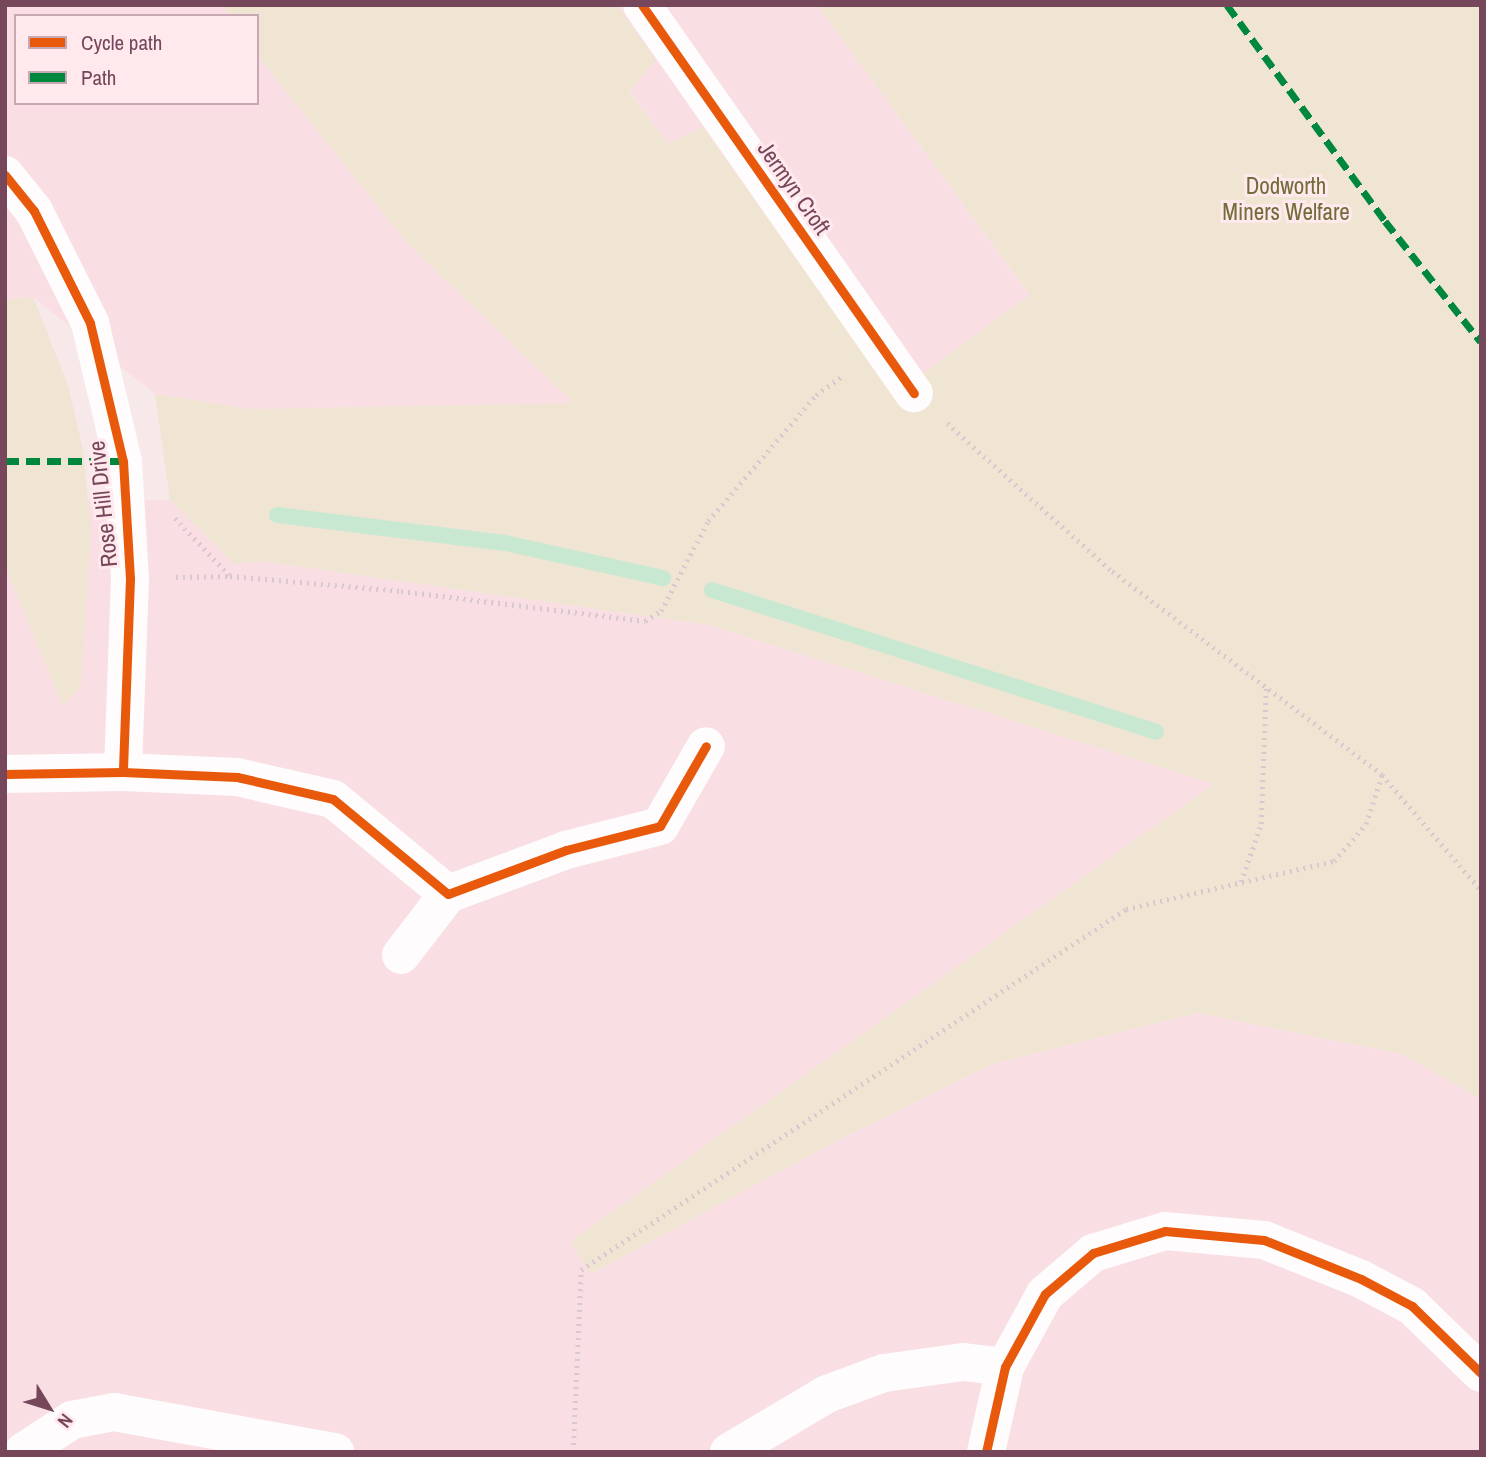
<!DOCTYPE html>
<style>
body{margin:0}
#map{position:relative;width:1486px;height:1457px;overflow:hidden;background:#f7e8ea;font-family:"Archivo Narrow",sans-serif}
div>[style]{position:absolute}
.residential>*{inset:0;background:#f9dee3}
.green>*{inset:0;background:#f0e5d3}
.stream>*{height:16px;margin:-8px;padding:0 8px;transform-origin:8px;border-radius:8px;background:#c9e8d2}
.path>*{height:4.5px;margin-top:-2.25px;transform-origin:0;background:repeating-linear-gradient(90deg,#d8c9cf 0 2px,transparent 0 7px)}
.street>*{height:38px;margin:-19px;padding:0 19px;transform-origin:19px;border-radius:19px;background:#fefcfc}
.quiet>*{height:7px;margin-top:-3.5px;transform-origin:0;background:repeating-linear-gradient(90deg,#00873e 0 14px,transparent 0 21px)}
.cycleway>*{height:9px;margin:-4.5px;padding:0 4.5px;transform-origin:4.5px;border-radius:4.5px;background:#e8590c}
span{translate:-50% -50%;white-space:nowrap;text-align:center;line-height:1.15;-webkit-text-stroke:6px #ffe9ed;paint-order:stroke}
.park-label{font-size:23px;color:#716d39}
.street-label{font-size:23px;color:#76475b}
.frame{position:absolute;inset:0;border:7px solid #76475b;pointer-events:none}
.legend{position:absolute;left:14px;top:14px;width:245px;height:91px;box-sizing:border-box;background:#ffe9ed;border:2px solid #c8a8b3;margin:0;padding:9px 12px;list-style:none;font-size:21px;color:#76475b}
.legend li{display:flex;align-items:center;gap:14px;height:35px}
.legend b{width:35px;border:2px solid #c8a8b3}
.north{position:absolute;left:14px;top:1373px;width:70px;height:70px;-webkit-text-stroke:5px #ffe9ed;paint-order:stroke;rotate:128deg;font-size:19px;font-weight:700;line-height:28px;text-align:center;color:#76475b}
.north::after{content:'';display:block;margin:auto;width:24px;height:32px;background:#76475b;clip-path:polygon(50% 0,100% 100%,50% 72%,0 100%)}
</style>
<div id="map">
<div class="residential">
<i style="clip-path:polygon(5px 5px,222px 5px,230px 16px,16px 16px,16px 103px,257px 103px,257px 55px,409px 245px,574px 403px,251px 409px,155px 394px,33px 297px,5px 300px)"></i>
<i style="clip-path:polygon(617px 5px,817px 5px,1030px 296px,918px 377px,805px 271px,703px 127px,668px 144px,629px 91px,656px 60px)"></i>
<i style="clip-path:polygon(5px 500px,208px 500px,260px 561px,709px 625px,1215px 784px,570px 1242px,842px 1138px,993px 1064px,1198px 1013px,1402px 1054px,1481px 1099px,1481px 1452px,5px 1452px)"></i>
</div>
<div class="green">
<i style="clip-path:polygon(222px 5px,617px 5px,656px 60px,629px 92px,668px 144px,703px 127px,805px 271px,918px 377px,1030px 295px,817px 5px,1481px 5px,1481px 1099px,1402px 1054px,1198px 1013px,993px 1064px,842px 1138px,591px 1274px,570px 1242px,1214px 784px,709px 625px,260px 561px,234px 564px,170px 500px,155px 394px,251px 409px,574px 403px,409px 245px,257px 55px,257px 16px,230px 16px)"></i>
<i style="clip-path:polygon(33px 297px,68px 385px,83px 450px,91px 530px,81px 685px,63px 707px,5px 566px,5px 300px)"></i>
</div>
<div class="stream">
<i style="left:277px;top:515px;width:230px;rotate:7deg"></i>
<i style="left:505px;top:543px;width:162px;rotate:12.5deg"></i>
<i style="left:712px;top:590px;width:466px;rotate:17.7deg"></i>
</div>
<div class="path">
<i style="left:175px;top:518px;width:79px;rotate:46.5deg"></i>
<i style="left:176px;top:577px;width:54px;rotate:-1.1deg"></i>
<i style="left:230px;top:576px;width:172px;rotate:5deg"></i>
<i style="left:401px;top:591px;width:246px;rotate:7deg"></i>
<i style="left:645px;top:621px;width:19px;rotate:-32deg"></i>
<i style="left:661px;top:611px;width:102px;rotate:-62.4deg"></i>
<i style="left:708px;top:521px;width:166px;rotate:-49.4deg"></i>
<i style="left:816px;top:395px;width:34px;rotate:-36deg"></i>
<i style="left:1382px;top:775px;width:152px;rotate:49.3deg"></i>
<i style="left:1241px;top:882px;width:61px;rotate:-71deg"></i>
<i style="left:1261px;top:824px;width:136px;rotate:-87.9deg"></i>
<i style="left:573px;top:1452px;width:182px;rotate:-87.5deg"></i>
<i style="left:581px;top:1270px;width:654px;rotate:-33.52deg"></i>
<i style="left:1126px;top:909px;width:213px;rotate:-13deg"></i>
<i style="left:1334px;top:861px;width:49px;rotate:-49.1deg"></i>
<i style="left:1366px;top:824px;width:52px;rotate:-71.9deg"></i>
<i style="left:1382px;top:775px;width:341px;rotate:-143deg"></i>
<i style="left:1110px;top:570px;width:220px;rotate:-138.1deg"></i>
</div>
<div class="street">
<i style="left:642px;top:5px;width:474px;rotate:55deg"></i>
<i style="left:5px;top:175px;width:46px;rotate:51.1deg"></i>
<i style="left:34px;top:211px;width:125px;rotate:63.4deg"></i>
<i style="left:90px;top:323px;width:142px;rotate:76.6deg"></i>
<i style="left:123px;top:461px;width:117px;rotate:86.6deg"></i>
<i style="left:130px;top:578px;width:194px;rotate:92.1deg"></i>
<i style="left:5px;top:774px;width:118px;rotate:-1deg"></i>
<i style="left:123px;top:772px;width:114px;rotate:2.5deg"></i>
<i style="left:237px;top:777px;width:98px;rotate:12.9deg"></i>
<i style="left:333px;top:799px;width:149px;rotate:39.6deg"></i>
<i style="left:448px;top:894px;width:126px;rotate:-20.4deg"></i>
<i style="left:566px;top:850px;width:97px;rotate:-14.3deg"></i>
<i style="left:660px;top:826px;width:92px;rotate:-60.1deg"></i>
<i style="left:401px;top:955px;width:77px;rotate:-52.4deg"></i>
<i style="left:23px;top:1452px;width:59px;rotate:-33.1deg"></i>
<i style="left:72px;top:1420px;width:43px;rotate:-10.8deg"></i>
<i style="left:114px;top:1412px;width:225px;rotate:10.3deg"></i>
<i style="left:729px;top:1452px;width:114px;rotate:-30.6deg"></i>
<i style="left:827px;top:1394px;width:61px;rotate:-20.2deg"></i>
<i style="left:884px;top:1373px;width:80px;rotate:-7.9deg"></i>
<i style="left:963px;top:1362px;width:42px;rotate:6.8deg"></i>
<i style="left:986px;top:1452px;width:87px;rotate:-77.4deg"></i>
<i style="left:1005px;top:1367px;width:83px;rotate:-61.3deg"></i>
<i style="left:1045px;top:1294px;width:63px;rotate:-40.5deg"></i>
<i style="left:1093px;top:1253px;width:75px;rotate:-17deg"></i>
<i style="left:1165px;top:1231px;width:99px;rotate:5.2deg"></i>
<i style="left:1264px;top:1240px;width:105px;rotate:21.9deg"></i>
<i style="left:1361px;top:1279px;width:58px;rotate:27.9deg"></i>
<i style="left:1412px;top:1306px;width:96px;rotate:44.2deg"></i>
</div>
<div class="quiet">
<i style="left:1227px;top:5px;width:268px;rotate:53.8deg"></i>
<i style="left:1385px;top:221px;width:154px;rotate:51.6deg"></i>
<i style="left:5px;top:461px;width:118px"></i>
</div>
<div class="cycleway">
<i style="left:642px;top:5px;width:474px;rotate:55deg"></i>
<i style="left:5px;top:175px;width:46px;rotate:51.1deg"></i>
<i style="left:34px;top:211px;width:125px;rotate:63.4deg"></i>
<i style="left:90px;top:323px;width:142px;rotate:76.6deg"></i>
<i style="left:123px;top:461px;width:117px;rotate:86.6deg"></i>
<i style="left:130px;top:578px;width:194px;rotate:92.1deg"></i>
<i style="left:5px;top:774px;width:118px;rotate:-1deg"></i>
<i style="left:123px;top:772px;width:114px;rotate:2.5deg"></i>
<i style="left:237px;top:777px;width:98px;rotate:12.9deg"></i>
<i style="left:333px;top:799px;width:149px;rotate:39.6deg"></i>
<i style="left:448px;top:894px;width:126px;rotate:-20.4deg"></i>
<i style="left:566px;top:850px;width:97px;rotate:-14.3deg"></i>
<i style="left:660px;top:826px;width:92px;rotate:-60.1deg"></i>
<i style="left:986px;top:1452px;width:87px;rotate:-77.4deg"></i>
<i style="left:1005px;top:1367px;width:83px;rotate:-61.3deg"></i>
<i style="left:1045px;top:1294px;width:63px;rotate:-40.5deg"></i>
<i style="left:1093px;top:1253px;width:75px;rotate:-17deg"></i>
<i style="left:1165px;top:1231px;width:99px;rotate:5.2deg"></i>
<i style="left:1264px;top:1240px;width:105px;rotate:21.9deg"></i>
<i style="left:1361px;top:1279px;width:58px;rotate:27.9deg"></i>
<i style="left:1412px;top:1306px;width:96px;rotate:44.2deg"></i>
</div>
<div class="park-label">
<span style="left:1286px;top:199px">Dodworth<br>Miners Welfare</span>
</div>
<div class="street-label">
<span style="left:794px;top:188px;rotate:55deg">Jermyn Croft</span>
<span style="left:103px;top:504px;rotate:-96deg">Rose Hill Drive</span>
</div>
<div class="frame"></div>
<ul class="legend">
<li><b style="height:9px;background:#e8590c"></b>Cycle path</li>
<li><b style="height:9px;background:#00873e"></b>Path</li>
</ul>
<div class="north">N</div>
</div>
